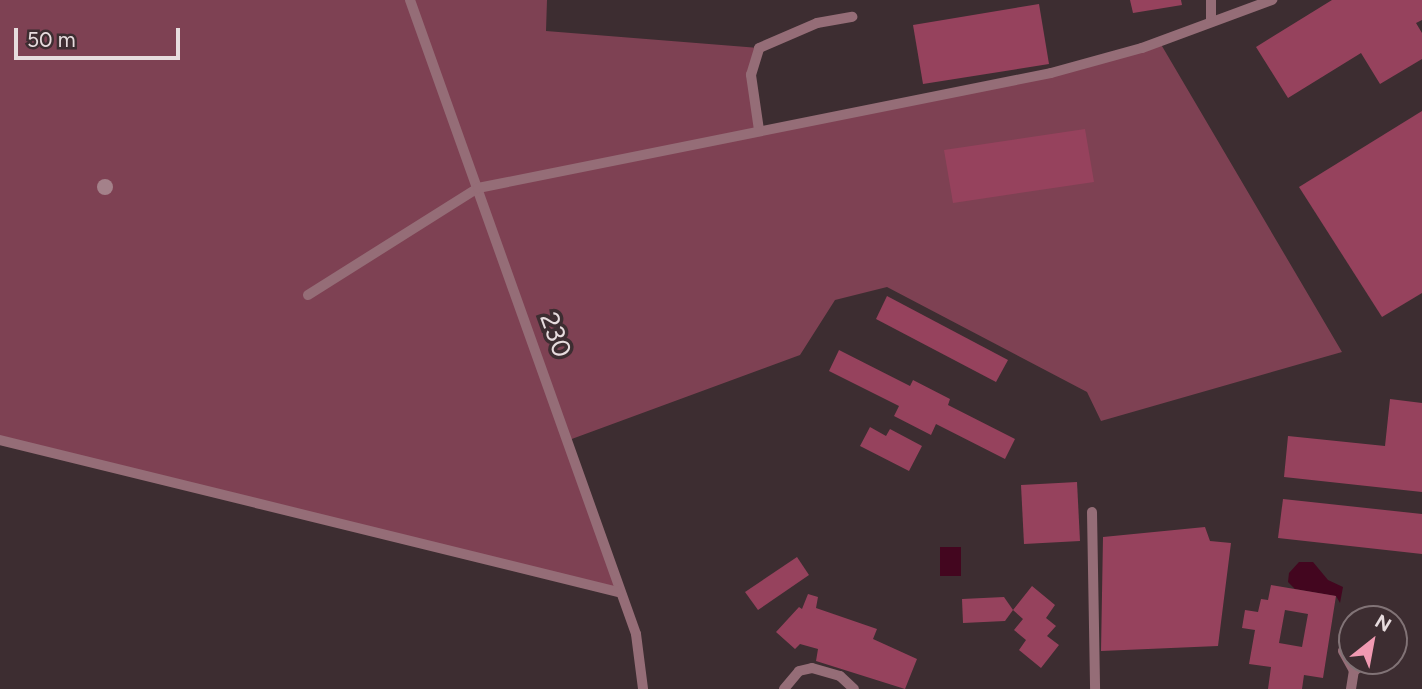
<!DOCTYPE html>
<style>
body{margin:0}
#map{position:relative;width:1422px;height:689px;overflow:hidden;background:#3d2d31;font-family:Figtree,sans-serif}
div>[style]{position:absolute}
.green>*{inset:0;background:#7e4153}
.water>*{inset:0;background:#43061f}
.building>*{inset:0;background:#96425d}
.service>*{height:10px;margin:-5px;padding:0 5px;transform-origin:5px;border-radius:5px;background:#956d77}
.trees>*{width:16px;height:16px;margin:-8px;border-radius:50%;background:#a4818a}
span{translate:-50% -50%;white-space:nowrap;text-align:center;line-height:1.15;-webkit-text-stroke:7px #3d2d31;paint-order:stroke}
.street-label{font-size:26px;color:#e7dcde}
.north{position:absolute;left:1338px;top:605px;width:70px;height:70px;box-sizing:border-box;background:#3d2d31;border:2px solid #817376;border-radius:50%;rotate:31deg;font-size:19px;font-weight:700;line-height:28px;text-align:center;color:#e7dcde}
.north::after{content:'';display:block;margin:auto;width:24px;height:32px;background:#f19ab2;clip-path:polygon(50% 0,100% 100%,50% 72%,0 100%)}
.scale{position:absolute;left:14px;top:28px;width:166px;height:32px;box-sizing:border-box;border:4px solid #e7dcde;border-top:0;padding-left:9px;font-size:21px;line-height:24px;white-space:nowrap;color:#e7dcde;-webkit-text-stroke:5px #3d2d31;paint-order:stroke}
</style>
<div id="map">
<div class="green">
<i style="clip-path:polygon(0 0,547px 0,546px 31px,759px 48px,751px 75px,759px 130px,1051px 73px,1159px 41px,1342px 352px,1101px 421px,1087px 392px,887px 287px,835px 300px,800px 355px,569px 440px,618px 592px,0 440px)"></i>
</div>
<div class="water">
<i style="clip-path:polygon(940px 547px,961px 547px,961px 576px,940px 576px)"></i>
<i style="clip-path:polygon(1299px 562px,1313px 562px,1328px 580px,1343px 587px,1340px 603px,1336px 596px,1295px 589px,1288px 582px,1289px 573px)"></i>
</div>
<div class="building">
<i style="clip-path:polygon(1130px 0,1181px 0,1182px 5px,1133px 13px)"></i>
<i style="clip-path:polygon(1332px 0,1422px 0,1422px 20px,1416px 23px,1422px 33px,1422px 59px,1380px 84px,1361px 53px,1288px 98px,1256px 47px)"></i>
<i style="clip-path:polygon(1039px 4px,1049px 64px,923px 84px,913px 25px)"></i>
<i style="clip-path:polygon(1422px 111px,1422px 293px,1382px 317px,1299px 187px)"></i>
<i style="clip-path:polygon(1085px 129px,1094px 182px,953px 203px,944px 150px)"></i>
<i style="clip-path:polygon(887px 296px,1008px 360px,996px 382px,876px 319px)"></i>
<i style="clip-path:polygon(839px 350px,910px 386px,913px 380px,950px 399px,948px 405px,1015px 439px,1005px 459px,936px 424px,931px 435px,894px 416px,899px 406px,829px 371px)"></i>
<i style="clip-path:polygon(1390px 399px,1422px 403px,1422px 492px,1284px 477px,1288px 436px,1385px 446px)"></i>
<i style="clip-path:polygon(870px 427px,886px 436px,890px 429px,922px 446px,909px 471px,860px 446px)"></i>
<i style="clip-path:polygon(1077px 482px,1080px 541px,1024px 544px,1021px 485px)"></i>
<i style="clip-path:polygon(1283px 499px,1422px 514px,1422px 554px,1278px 538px)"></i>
<i style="clip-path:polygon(1205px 527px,1210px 541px,1231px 543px,1218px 646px,1101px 651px,1103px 537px)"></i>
<i style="clip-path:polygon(797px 557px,809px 575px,758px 610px,745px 592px)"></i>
<i style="clip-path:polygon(evenodd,1271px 585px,1336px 596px,1323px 678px,1304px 675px,1302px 689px,1268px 689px,1271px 667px,1249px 664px,1255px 630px,1242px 628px,1245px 610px,1258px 612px,1261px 599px,1268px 600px,1271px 585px,1285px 610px,1308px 614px,1302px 647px,1279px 643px,1285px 610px)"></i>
<i style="clip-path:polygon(1032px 586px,1055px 605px,1046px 618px,1056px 626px,1047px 636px,1059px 645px,1041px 668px,1019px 650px,1026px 640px,1014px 630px,1023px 619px,1013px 610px)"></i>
<i style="clip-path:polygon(808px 594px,818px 597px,816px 608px,877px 629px,873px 639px,917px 659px,905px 689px,816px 661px,818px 649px,800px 644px,795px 649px,776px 632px,799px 607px,802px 609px)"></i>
<i style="clip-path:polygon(1004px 597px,1013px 610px,1005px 621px,963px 623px,962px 599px)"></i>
</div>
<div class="service">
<i style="left:410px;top:0;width:673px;rotate:70.38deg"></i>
<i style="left:636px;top:634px;width:55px;rotate:82.7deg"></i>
<i style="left:1211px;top:21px;width:21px;rotate:-90deg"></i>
<i style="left:759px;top:130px;width:56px;rotate:-98.3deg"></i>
<i style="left:751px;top:75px;width:28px;rotate:-73deg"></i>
<i style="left:759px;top:48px;width:63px;rotate:-23.3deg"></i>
<i style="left:817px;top:23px;width:36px;rotate:-10deg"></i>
<i style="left:308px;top:295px;width:201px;rotate:-32.2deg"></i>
<i style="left:478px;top:188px;width:584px;rotate:-11.35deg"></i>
<i style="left:1051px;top:73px;width:94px;rotate:-15.4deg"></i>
<i style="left:1142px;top:48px;width:139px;rotate:-20.3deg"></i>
<i style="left:0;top:440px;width:636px;rotate:13.82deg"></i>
<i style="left:1092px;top:512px;width:177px;rotate:89deg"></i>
<i style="left:1352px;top:624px;width:28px;rotate:108deg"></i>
<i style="left:1343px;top:651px;width:23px;rotate:61deg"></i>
<i style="left:1354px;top:671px;width:17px;rotate:-36deg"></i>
<i style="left:784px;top:689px;width:23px;rotate:-50deg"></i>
<i style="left:799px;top:671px;width:13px;rotate:-13deg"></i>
<i style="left:812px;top:668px;width:29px;rotate:16deg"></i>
<i style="left:840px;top:676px;width:19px;rotate:43deg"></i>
<i style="left:1351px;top:689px;width:18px;rotate:-81deg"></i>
</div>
<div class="trees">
<i style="left:105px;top:187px"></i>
</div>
<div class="street-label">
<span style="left:555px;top:335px;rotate:70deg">230</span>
</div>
<div class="north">N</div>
<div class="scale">50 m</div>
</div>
